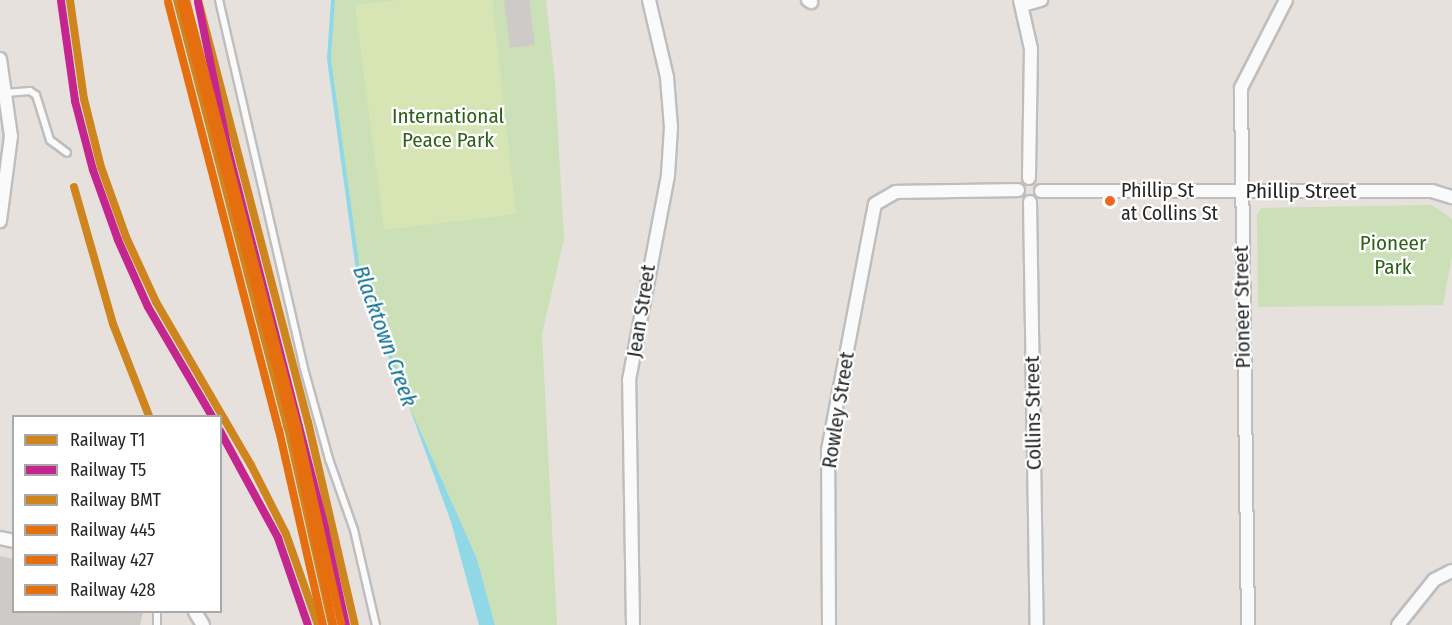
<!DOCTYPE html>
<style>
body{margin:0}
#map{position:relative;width:1452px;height:625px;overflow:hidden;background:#e6e1dd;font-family:"Fira Sans Condensed",sans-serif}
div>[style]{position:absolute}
.green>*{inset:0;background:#cbe0b6}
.pitch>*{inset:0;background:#d7e4b3}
.water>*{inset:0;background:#91d8e7}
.stream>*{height:4px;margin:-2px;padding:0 2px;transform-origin:2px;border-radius:2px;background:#91d8e7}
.building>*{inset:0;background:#cdcac7}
.roads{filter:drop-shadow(2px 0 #bfbebe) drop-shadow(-2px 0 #bfbebe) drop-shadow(0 2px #bfbebe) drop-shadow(0 -2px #bfbebe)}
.lane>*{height:6px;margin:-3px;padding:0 3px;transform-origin:3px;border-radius:3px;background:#fbfafa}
.street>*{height:12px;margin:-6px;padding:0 6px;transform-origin:6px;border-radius:6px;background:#fbfafa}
.rail-1>*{height:8px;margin:-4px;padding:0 4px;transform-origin:4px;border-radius:4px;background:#cf851e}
.rail-2>*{height:8px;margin:-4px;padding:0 4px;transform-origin:4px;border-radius:4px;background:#c4258f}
.rail-3>*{height:8px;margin:-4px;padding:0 4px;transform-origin:4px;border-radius:4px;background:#cf851e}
.rail-4>*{height:8px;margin:-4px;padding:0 4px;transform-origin:4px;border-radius:4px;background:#e56e0f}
.rail-5>*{height:8px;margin:-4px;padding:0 4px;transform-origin:4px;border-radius:4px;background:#e56e0f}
.rail-6>*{height:8px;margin:-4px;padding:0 4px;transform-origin:4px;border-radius:4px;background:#e56e0f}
.dots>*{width:16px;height:16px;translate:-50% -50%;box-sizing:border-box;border:3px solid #fff;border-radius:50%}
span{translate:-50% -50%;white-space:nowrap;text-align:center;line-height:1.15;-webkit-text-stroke:4.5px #fff;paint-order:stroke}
.bus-label{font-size:20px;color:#272727}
.left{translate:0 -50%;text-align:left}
.park-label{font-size:21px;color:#2f611a}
.street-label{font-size:21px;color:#272727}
.water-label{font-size:22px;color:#107093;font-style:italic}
.legend{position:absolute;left:12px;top:415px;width:210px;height:198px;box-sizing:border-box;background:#fff;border:2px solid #a9a9a9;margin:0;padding:8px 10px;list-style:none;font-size:18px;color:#272727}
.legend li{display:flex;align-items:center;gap:12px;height:30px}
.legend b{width:30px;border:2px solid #a9a9a9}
</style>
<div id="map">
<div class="green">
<i style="clip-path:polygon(333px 0,546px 0,555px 81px,564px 239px,542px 334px,557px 625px,495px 625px,477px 559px,407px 401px,358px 272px,329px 59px)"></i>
<i style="clip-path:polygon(1432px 205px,1452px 219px,1452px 255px,1443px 305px,1258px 307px,1257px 215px,1262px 208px)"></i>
</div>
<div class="pitch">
<i style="clip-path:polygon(397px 0,492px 0,516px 214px,384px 230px,355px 5px)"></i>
</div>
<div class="water">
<i style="clip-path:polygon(407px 401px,477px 559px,495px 625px,479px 625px,451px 522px)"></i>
</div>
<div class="stream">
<i style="left:333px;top:0;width:59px;rotate:93.9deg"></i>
<i style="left:329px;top:59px;width:215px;rotate:82.2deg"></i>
<i style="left:358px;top:272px;width:142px;rotate:69deg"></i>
</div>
<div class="building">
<i style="clip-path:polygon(504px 0,529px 0,535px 45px,510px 48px)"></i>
<i style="clip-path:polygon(0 556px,14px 559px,14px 612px,143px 612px,140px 625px,0 625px)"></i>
</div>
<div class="roads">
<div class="lane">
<i style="left:219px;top:0;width:375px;rotate:77deg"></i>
<i style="left:303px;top:365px;width:98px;rotate:74.5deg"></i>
<i style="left:329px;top:459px;width:75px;rotate:70.6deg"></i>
<i style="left:354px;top:530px;width:98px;rotate:77deg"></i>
<i style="left:6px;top:93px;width:24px;rotate:-5deg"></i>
<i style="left:30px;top:91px;width:7px;rotate:34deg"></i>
<i style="left:36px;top:95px;width:47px;rotate:72.7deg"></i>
<i style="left:50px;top:140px;width:21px;rotate:37deg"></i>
<i style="left:157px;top:612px;width:13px;rotate:90deg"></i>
</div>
<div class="street">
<i style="left:808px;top:0;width:4px;rotate:34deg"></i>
<i style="left:1020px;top:0;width:50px;rotate:77.3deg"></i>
<i style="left:1031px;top:49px;width:129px;rotate:90.9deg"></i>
<i style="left:1023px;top:5px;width:19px;rotate:-16deg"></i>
<i style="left:0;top:59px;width:78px;rotate:81.9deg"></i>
<i style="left:11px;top:136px;width:86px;rotate:97.4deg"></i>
<i style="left:1041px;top:191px;width:391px"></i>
<i style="left:1432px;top:191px;width:21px;rotate:17deg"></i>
<i style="left:1030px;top:202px;width:423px;rotate:89.1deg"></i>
<i style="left:0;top:538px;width:14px;rotate:12deg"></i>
<i style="left:195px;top:612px;width:15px;rotate:58deg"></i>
<i style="left:633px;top:625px;width:245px;rotate:-90.9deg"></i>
<i style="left:629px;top:380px;width:209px;rotate:-79.2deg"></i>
<i style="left:668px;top:175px;width:48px;rotate:-86.4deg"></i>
<i style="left:671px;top:127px;width:50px;rotate:-94.6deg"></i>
<i style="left:667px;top:77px;width:79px;rotate:-103.2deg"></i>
<i style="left:829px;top:625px;width:175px;rotate:-90.3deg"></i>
<i style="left:828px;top:450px;width:250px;rotate:-79.2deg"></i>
<i style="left:875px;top:204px;width:24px;rotate:-30deg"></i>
<i style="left:896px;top:192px;width:122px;rotate:-0.9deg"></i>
<i style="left:1248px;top:625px;width:537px;rotate:-90.75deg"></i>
<i style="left:1241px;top:88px;width:99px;rotate:-62.9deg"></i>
<i style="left:1398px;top:625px;width:58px;rotate:-51.3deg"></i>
<i style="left:1434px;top:580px;width:20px;rotate:-27deg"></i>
</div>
</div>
<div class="rail-1">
<i style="left:70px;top:0;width:100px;rotate:82deg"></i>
<i style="left:84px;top:99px;width:70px;rotate:76deg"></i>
<i style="left:101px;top:167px;width:74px;rotate:70.3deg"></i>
<i style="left:126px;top:237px;width:72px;rotate:65.2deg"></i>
<i style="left:156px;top:302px;width:189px;rotate:59.8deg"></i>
<i style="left:251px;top:465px;width:77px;rotate:63.1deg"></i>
<i style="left:286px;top:534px;width:96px;rotate:70.6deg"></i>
<i style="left:198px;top:0;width:436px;rotate:75.4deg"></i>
<i style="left:308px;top:422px;width:208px;rotate:77deg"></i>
<i style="left:74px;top:187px;width:142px;rotate:74.1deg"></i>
<i style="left:113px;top:324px;width:99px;rotate:68.6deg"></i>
</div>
<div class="rail-2">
<i style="left:61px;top:1px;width:101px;rotate:82deg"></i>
<i style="left:75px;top:101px;width:71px;rotate:75.4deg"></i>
<i style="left:93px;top:170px;width:74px;rotate:70.3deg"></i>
<i style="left:118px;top:240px;width:73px;rotate:65.9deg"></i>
<i style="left:148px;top:307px;width:126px;rotate:59.6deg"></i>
<i style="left:198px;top:2px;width:151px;rotate:78.5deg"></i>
<i style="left:228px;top:150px;width:391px;rotate:75.6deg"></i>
<i style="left:325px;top:529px;width:98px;rotate:77.7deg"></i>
<i style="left:220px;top:431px;width:122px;rotate:61.5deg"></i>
<i style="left:278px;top:538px;width:92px;rotate:71deg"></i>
</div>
<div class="rail-3">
<i style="left:177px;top:0;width:442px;rotate:75.5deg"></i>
<i style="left:288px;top:428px;width:202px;rotate:77.4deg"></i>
</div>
<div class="rail-4">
<i style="left:168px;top:2px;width:442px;rotate:75.5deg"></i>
<i style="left:279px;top:430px;width:200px;rotate:77.3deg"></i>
</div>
<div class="rail-5">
<i style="left:186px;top:0;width:440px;rotate:75.4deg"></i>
<i style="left:297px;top:426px;width:202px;rotate:77.4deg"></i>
</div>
<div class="rail-6">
<i style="left:181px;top:2px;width:440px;rotate:75.4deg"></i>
<i style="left:292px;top:428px;width:201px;rotate:78.2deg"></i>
</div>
<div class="dots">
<i style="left:1110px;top:201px;background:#f26522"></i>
</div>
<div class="bus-label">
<span class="left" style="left:1121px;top:202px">Phillip St<br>at Collins St</span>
</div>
<div class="park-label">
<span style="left:448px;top:128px">International<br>Peace Park</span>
<span style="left:1393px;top:255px">Pioneer<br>Park</span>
</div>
<div class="street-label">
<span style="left:1301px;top:191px">Phillip Street</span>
<span style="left:1242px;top:307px;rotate:-91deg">Pioneer Street</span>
<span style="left:641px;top:311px;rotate:-81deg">Jean Street</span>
<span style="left:838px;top:410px;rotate:-81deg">Rowley Street</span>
<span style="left:1033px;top:413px;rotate:-91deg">Collins Street</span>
</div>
<div class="water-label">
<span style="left:385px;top:336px;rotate:70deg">Blacktown Creek</span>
</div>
<ul class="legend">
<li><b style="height:8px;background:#cf851e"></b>Railway T1</li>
<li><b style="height:8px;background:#c4258f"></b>Railway T5</li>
<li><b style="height:8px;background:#cf851e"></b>Railway BMT</li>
<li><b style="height:8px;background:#e56e0f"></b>Railway 445</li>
<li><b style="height:8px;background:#e56e0f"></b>Railway 427</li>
<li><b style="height:8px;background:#e56e0f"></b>Railway 428</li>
</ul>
</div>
